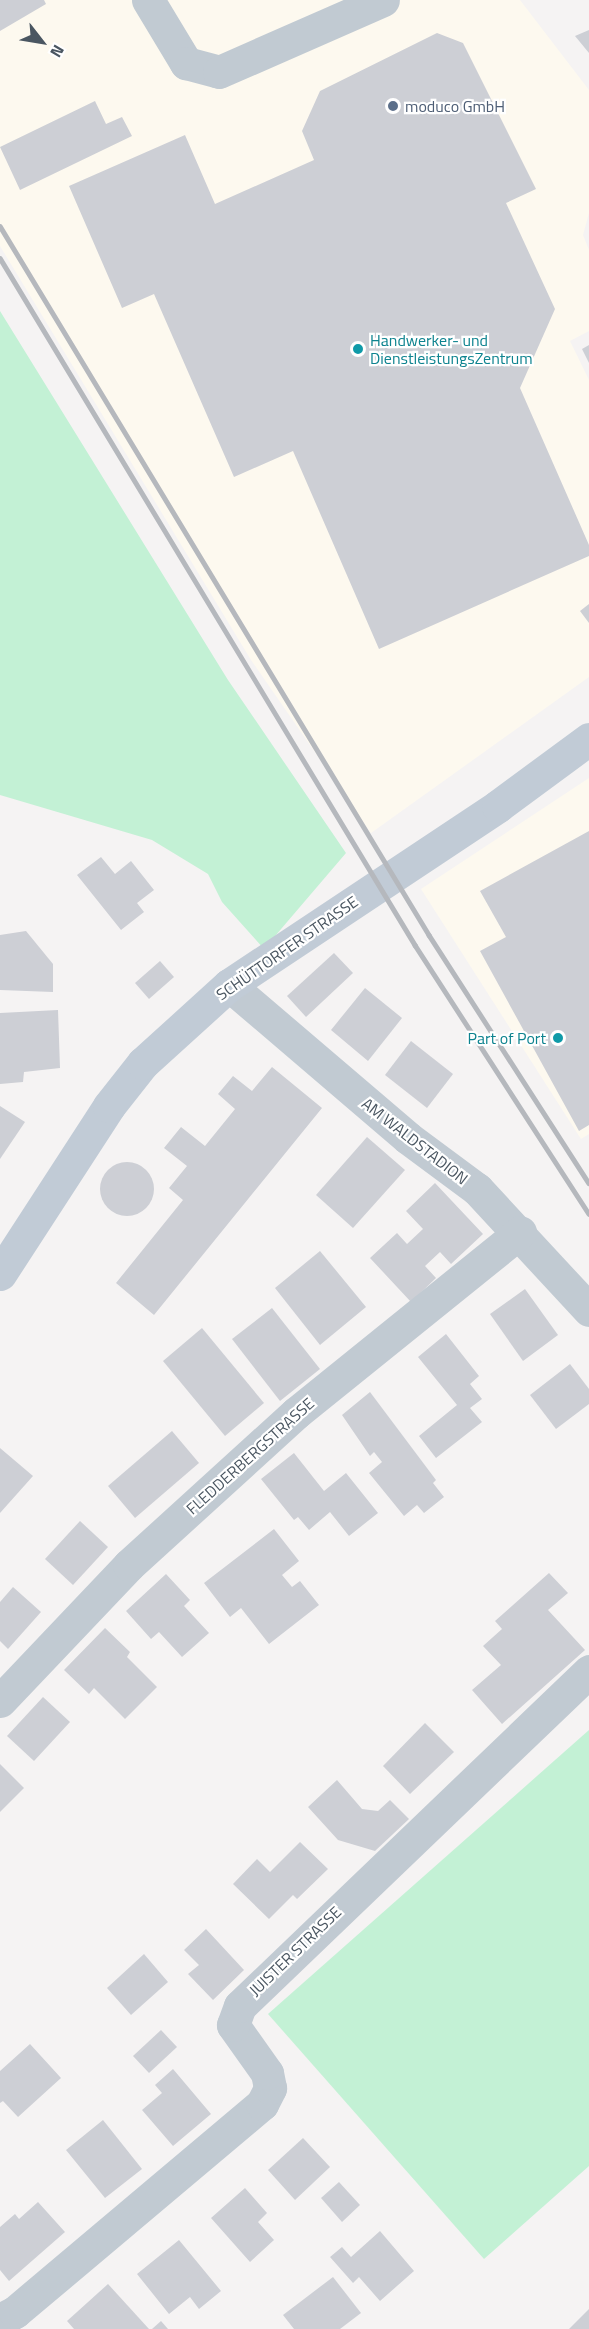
<!DOCTYPE html>
<meta charset="utf-8">
<style>
body{margin:0}
#map{position:relative;width:589px;height:2329px;overflow:hidden;background:#f5f3f3;font-family:"Titillium Web",sans-serif}
div>[style]{position:absolute}
.commercial>*{inset:0;background:#fdf9ef}
.green>*{inset:0;background:#c3f1d5}
.building>*{inset:0;background:#cdcfd5}
.round{border-radius:50%}
.minor>*{height:33px;margin:-16.5px;padding:0 16.5px;transform-origin:16.5px;border-radius:16.5px;background:#c1cad2}
.secondary>*{height:33px;margin:-16.5px;padding:0 16.5px;transform-origin:16.5px;border-radius:16.5px;background:#c1cbd6}
.rail>*{height:4.5px;margin:-2.25px;padding:0 2.25px;transform-origin:2.25px;border-radius:2.25px;background:#b5b8bd}
.dots>*{width:16px;height:16px;translate:-50% -50%;box-sizing:border-box;border:3px solid #fff;border-radius:50%}
span{translate:-50% -50%;white-space:nowrap;text-align:center;line-height:1.15;-webkit-text-stroke:4.5px #fff;paint-order:stroke}
.service-label{font-size:16px;color:#4e5e75}
.left{translate:0 -50%;text-align:left}
.culture-label{font-size:16px;color:#0d838f}
.right{translate:-100% -50%;text-align:right}
.street-label{font-size:16px;color:#4a5661}
.north{position:absolute;left:12px;top:12px;width:60px;height:60px;-webkit-text-stroke:4px #fff;paint-order:stroke;rotate:121deg;font-size:16px;font-weight:700;line-height:24px;text-align:center;color:#4a5661}
.north::after{content:'';display:block;margin:auto;width:21px;height:27px;background:#4a5661;clip-path:polygon(50% 0,100% 100%,50% 72%,0 100%)}
</style>
<div id="map">
<div class="commercial">
<i style="clip-path:polygon(0 0,520px 0,589px 90px,589px 213px,583px 235px,589px 250px,589px 331px,570px 341px,589px 380px,589px 677px,371px 833px,251px 660px,0 246px)"></i>
<i style="clip-path:polygon(589px 778px,589px 1134px,581px 1139px,421px 889px)"></i>
</div>
<div class="green">
<i style="clip-path:polygon(0 311px,228px 680px,346px 853px,264px 949px,222px 902px,208px 874px,152px 840px,0 795px)"></i>
<i style="clip-path:polygon(589px 1730px,589px 2166px,484px 2259px,268px 2014px)"></i>
</div>
<div class="building">
<i style="clip-path:polygon(0 0,44px 0,46px 4px,0 31px)"></i>
<i style="clip-path:polygon(589px 30px,589px 53px,575px 36px)"></i>
<i style="clip-path:polygon(437px 33px,463px 43px,536px 189px,506px 203px,555px 309px,520px 388px,589px 545px,589px 556px,379px 649px,293px 451px,234px 477px,154px 294px,122px 308px,69px 186px,185px 135px,215px 204px,314px 160px,302px 131px,320px 91px)"></i>
<i style="clip-path:polygon(95px 101px,106px 124px,122px 117px,132px 136px,20px 190px,0 147px)"></i>
<i style="clip-path:polygon(589px 345px,589px 363px,582px 349px)"></i>
<i style="clip-path:polygon(589px 604px,589px 623px,580px 611px)"></i>
<i style="clip-path:polygon(589px 831px,589px 1125px,579px 1131px,480px 951px,506px 937px,480px 891px)"></i>
<i style="clip-path:polygon(101px 857px,115px 874px,131px 861px,154px 890px,137px 903px,144px 912px,121px 930px,77px 875px)"></i>
<i style="clip-path:polygon(26px 931px,53px 964px,53px 992px,0 990px,0 935px)"></i>
<i style="clip-path:polygon(334px 953px,353px 973px,306px 1017px,287px 996px)"></i>
<i style="clip-path:polygon(160px 961px,174px 977px,149px 999px,135px 983px)"></i>
<i style="clip-path:polygon(365px 988px,402px 1018px,368px 1061px,331px 1030px)"></i>
<i style="clip-path:polygon(58px 1010px,60px 1068px,24px 1072px,23px 1082px,0 1084px,0 1013px)"></i>
<i style="clip-path:polygon(411px 1041px,453px 1074px,427px 1108px,385px 1075px)"></i>
<i style="clip-path:polygon(272px 1067px,322px 1108px,154px 1315px,116px 1283px,183px 1200px,169px 1188px,187px 1166px,164px 1148px,181px 1127px,205px 1146px,235px 1109px,218px 1094px,233px 1076px,252px 1091px)"></i>
<i style="clip-path:polygon(0 1106px,25px 1122px,0 1159px)"></i>
<i style="clip-path:polygon(367px 1137px,405px 1170px,353px 1228px,316px 1195px)"></i>
<i class="round" style="left:100px;top:1162px;width:54px;height:54px"></i>
<i style="clip-path:polygon(435px 1183px,483px 1234px,451px 1264px,440px 1252px,425px 1266px,436px 1278px,411px 1302px,370px 1258px,397px 1233px,407px 1244px,423px 1229px,406px 1211px)"></i>
<i style="clip-path:polygon(320px 1251px,366px 1307px,320px 1345px,275px 1288px)"></i>
<i style="clip-path:polygon(525px 1289px,558px 1335px,523px 1361px,490px 1314px)"></i>
<i style="clip-path:polygon(272px 1308px,320px 1369px,280px 1401px,232px 1339px)"></i>
<i style="clip-path:polygon(202px 1328px,264px 1403px,225px 1436px,163px 1361px)"></i>
<i style="clip-path:polygon(446px 1334px,479px 1376px,470px 1384px,482px 1399px,470px 1408px,482px 1422px,436px 1458px,419px 1436px,457px 1405px,418px 1357px)"></i>
<i style="clip-path:polygon(570px 1364px,589px 1389px,589px 1404px,556px 1429px,530px 1395px)"></i>
<i style="clip-path:polygon(370px 1392px,436px 1480px,433px 1483px,444px 1497px,424px 1513px,417px 1505px,404px 1516px,369px 1473px,382px 1462px,374px 1452px,370px 1456px,342px 1415px)"></i>
<i style="clip-path:polygon(172px 1431px,199px 1463px,135px 1518px,108px 1486px)"></i>
<i style="clip-path:polygon(0 1448px,33px 1476px,0 1513px)"></i>
<i style="clip-path:polygon(294px 1453px,324px 1491px,346px 1473px,378px 1513px,349px 1536px,330px 1512px,309px 1530px,298px 1517px,294px 1520px,261px 1479px)"></i>
<i style="clip-path:polygon(80px 1521px,108px 1547px,73px 1585px,45px 1559px)"></i>
<i style="clip-path:polygon(274px 1529px,299px 1561px,282px 1575px,292px 1587px,300px 1581px,319px 1605px,269px 1644px,241px 1608px,230px 1617px,204px 1583px)"></i>
<i style="clip-path:polygon(549px 1573px,568px 1593px,548px 1610px,585px 1650px,502px 1724px,472px 1690px,501px 1665px,483px 1646px,502px 1629px,495px 1621px)"></i>
<i style="clip-path:polygon(166px 1574px,190px 1600px,184px 1606px,209px 1633px,182px 1657px,159px 1632px,151px 1639px,126px 1611px)"></i>
<i style="clip-path:polygon(13px 1587px,41px 1612px,8px 1649px,0 1641px,0 1602px)"></i>
<i style="clip-path:polygon(105px 1628px,130px 1652px,127px 1657px,157px 1687px,125px 1719px,94px 1688px,89px 1694px,64px 1670px)"></i>
<i style="clip-path:polygon(43px 1697px,70px 1722px,34px 1761px,7px 1736px)"></i>
<i style="clip-path:polygon(425px 1723px,454px 1752px,410px 1794px,383px 1766px)"></i>
<i style="clip-path:polygon(0 1764px,24px 1788px,0 1812px)"></i>
<i style="clip-path:polygon(337px 1780px,362px 1809px,378px 1811px,390px 1800px,409px 1819px,375px 1851px,338px 1840px,308px 1807px)"></i>
<i style="clip-path:polygon(300px 1842px,328px 1869px,297px 1899px,293px 1895px,269px 1919px,233px 1884px,257px 1859px,270px 1872px)"></i>
<i style="clip-path:polygon(206px 1929px,244px 1970px,213px 2000px,188px 1974px,199px 1965px,184px 1950px)"></i>
<i style="clip-path:polygon(144px 1954px,168px 1982px,131px 2015px,107px 1988px)"></i>
<i style="clip-path:polygon(161px 2030px,177px 2047px,149px 2073px,133px 2056px)"></i>
<i style="clip-path:polygon(30px 2044px,61px 2078px,18px 2117px,3px 2101px,0 2103px,0 2071px)"></i>
<i style="clip-path:polygon(173px 2069px,211px 2114px,173px 2146px,142px 2110px,162px 2093px,155px 2085px)"></i>
<i style="clip-path:polygon(103px 2120px,142px 2169px,105px 2198px,66px 2150px)"></i>
<i style="clip-path:polygon(303px 2138px,330px 2167px,295px 2200px,268px 2170px)"></i>
<i style="clip-path:polygon(339px 2182px,360px 2205px,342px 2222px,321px 2198px)"></i>
<i style="clip-path:polygon(245px 2188px,267px 2213px,258px 2222px,274px 2240px,250px 2262px,211px 2218px)"></i>
<i style="clip-path:polygon(38px 2202px,65px 2232px,9px 2281px,0 2270px,0 2227px,15px 2214px,19px 2219px)"></i>
<i style="clip-path:polygon(380px 2231px,414px 2271px,380px 2301px,359px 2277px,353px 2283px,330px 2257px,342px 2247px,351px 2257px)"></i>
<i style="clip-path:polygon(179px 2240px,221px 2291px,199px 2309px,190px 2297px,169px 2314px,137px 2274px)"></i>
<i style="clip-path:polygon(333px 2277px,361px 2313px,340px 2329px,294px 2329px,283px 2315px)"></i>
<i style="clip-path:polygon(108px 2284px,149px 2329px,74px 2329px,67px 2321px)"></i>
<i style="clip-path:polygon(589px 2309px,589px 2329px,569px 2329px)"></i>
<i style="clip-path:polygon(161px 2321px,168px 2329px,152px 2329px)"></i>
</div>
<div class="minor">
<i style="left:148px;top:0;width:74px;rotate:58.9deg"></i>
<i style="left:186px;top:63px;width:34px;rotate:15deg"></i>
<i style="left:219px;top:72px;width:179px;rotate:-23.7deg"></i>
<i style="left:229px;top:985px;width:235px;rotate:40.5deg"></i>
<i style="left:408px;top:1138px;width:86px;rotate:36.5deg"></i>
<i style="left:477px;top:1189px;width:165px;rotate:47.2deg"></i>
<i style="left:0;top:1701px;width:187px;rotate:-46.5deg"></i>
<i style="left:129px;top:1565px;width:226px;rotate:-42.3deg"></i>
<i style="left:296px;top:1413px;width:288px;rotate:-38.9deg"></i>
<i style="left:0;top:2320px;width:17px;rotate:-28deg"></i>
<i style="left:15px;top:2312px;width:323px;rotate:-40.1deg"></i>
<i style="left:262px;top:2104px;width:18px;rotate:-63deg"></i>
<i style="left:270px;top:2088px;width:15px;rotate:-101deg"></i>
<i style="left:267px;top:2073px;width:59px;rotate:-125.3deg"></i>
<i style="left:233px;top:2025px;width:20px;rotate:-70deg"></i>
<i style="left:240px;top:2006px;width:484px;rotate:-43.8deg"></i>
</div>
<div class="secondary">
<i style="left:0;top:1274px;width:200px;rotate:-57deg"></i>
<i style="left:109px;top:1106px;width:55px;rotate:-51.7deg"></i>
<i style="left:143px;top:1063px;width:116px;rotate:-42.2deg"></i>
<i style="left:229px;top:985px;width:323px;rotate:-33.6deg"></i>
<i style="left:498px;top:806px;width:113px;rotate:-36.4deg"></i>
</div>
<div class="rail">
<i style="left:0;top:226px;width:829px;rotate:58.82deg"></i>
<i style="left:429px;top:935px;width:295px;rotate:57.2deg"></i>
<i style="left:0;top:258px;width:803px;rotate:58.86deg"></i>
<i style="left:415px;top:945px;width:320px;rotate:57.1deg"></i>
</div>
<div class="dots">
<i style="left:393px;top:106px;background:#5c6f8a"></i>
<i style="left:358px;top:349px;background:#0f9aa8"></i>
<i style="left:558px;top:1038px;background:#0f9aa8"></i>
</div>
<div class="service-label">
<span class="left" style="left:405px;top:106px">moduco GmbH</span>
</div>
<div class="culture-label">
<span class="left" style="left:370px;top:349px">Handwerker- und<br>DienstleistungsZentrum</span>
<span class="right" style="left:546px;top:1038px">Part of Port</span>
</div>
<div class="street-label">
<span style="left:287px;top:948px;rotate:-35deg">SCHÜTTORFER STRASSE</span>
<span style="left:415px;top:1141px;rotate:38deg">AM WALDSTADION</span>
<span style="left:250px;top:1456px;rotate:-42deg">FLEDDERBERGSTRASSE</span>
<span style="left:295px;top:1951px;rotate:-44deg">JUISTER STRASSE</span>
</div>
<div class="north">N</div>
</div>
